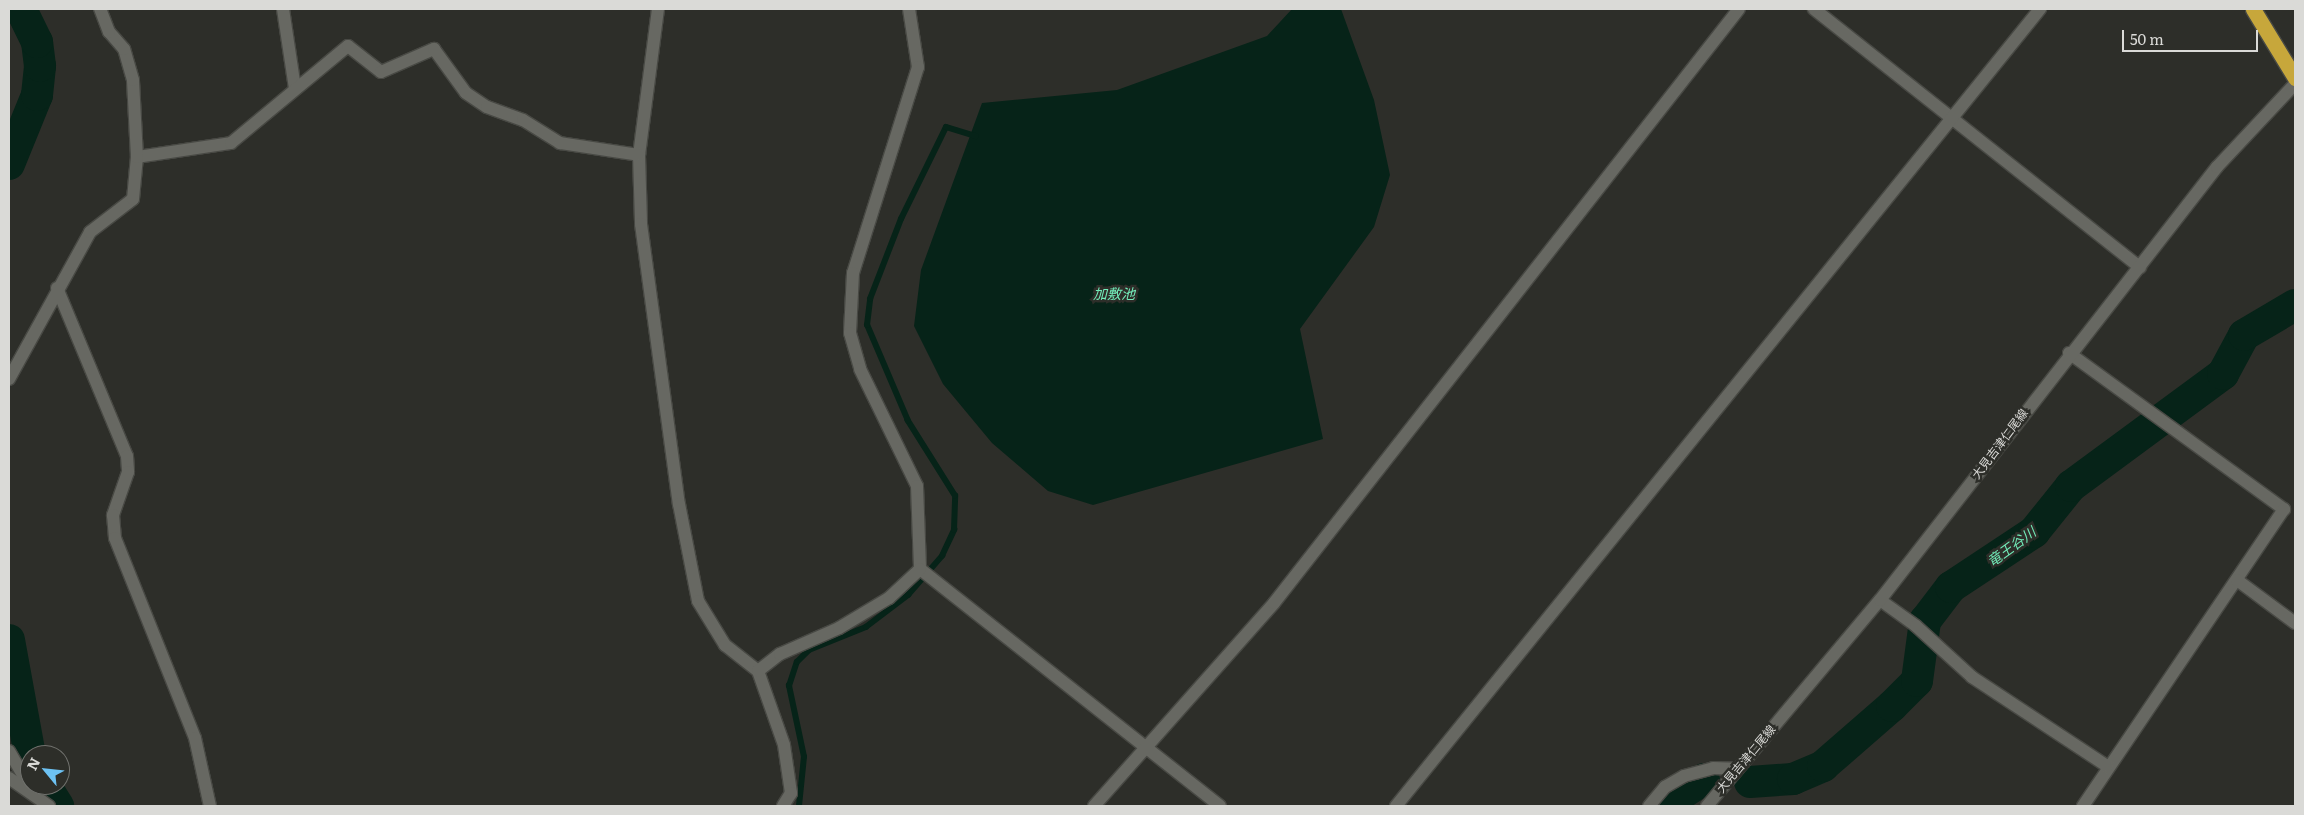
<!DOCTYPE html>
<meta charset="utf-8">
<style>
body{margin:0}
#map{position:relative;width:2304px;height:815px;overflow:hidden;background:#2d2e29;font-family:Literata,"Noto Sans JP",serif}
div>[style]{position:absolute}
.water>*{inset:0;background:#062318}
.stream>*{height:5.5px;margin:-2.75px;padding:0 2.75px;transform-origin:2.75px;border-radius:2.75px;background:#062318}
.river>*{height:32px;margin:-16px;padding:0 16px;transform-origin:16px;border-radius:16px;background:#062318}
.roads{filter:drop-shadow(1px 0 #484944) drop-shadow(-1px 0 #484944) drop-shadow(0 1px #484944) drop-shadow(0 -1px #484944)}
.street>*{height:12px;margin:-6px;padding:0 6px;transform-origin:6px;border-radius:6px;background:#676862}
.secondary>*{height:12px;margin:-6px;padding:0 6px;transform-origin:6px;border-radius:6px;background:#676862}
.highway>*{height:15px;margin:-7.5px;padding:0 7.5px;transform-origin:7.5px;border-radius:7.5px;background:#c7a73b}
span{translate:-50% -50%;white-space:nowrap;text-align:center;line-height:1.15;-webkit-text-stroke:5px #2d2e29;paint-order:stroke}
.street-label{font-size:12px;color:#dadad7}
.water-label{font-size:14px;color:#72ecb9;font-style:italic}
.frame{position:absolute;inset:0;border:10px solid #dadad7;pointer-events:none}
.north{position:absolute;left:20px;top:745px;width:50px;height:50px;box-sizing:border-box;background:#2d2e29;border:1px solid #72736f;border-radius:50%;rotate:298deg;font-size:14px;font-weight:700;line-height:20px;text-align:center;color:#dadad7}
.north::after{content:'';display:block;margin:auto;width:18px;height:22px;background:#6dc2f3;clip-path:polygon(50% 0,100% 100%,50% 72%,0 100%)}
.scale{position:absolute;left:2122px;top:30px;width:136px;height:22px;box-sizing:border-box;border:2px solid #dadad7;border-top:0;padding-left:6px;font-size:15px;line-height:18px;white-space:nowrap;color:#dadad7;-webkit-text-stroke:4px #2d2e29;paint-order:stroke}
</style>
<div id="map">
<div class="water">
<i style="clip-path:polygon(1292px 9px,1341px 9px,1374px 100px,1390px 175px,1374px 227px,1300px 329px,1323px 439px,1093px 505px,1048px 491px,992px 443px,943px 384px,914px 326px,921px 270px,982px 103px,1117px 90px,1267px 36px)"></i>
</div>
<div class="stream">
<i style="left:799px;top:806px;width:49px;rotate:-84.2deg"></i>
<i style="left:804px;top:757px;width:73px;rotate:-101.9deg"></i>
<i style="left:789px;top:686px;width:25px;rotate:-72deg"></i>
<i style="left:797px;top:662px;width:17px;rotate:-45deg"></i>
<i style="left:809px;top:650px;width:61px;rotate:-22deg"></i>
<i style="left:866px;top:627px;width:53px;rotate:-37.3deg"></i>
<i style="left:908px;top:595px;width:52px;rotate:-48.9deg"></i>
<i style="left:942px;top:556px;width:29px;rotate:-65deg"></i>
<i style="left:954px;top:530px;width:34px;rotate:-88deg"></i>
<i style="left:955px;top:496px;width:89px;rotate:-122.1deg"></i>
<i style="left:908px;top:421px;width:104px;rotate:-113.1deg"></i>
<i style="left:867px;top:325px;width:26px;rotate:-83deg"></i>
<i style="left:870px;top:299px;width:86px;rotate:-68.8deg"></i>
<i style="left:901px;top:219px;width:102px;rotate:-63.9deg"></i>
<i style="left:946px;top:127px;width:31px;rotate:17deg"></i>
</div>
<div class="river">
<i style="left:9px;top:164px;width:74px;rotate:-67.9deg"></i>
<i style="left:37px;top:95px;width:29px;rotate:-84deg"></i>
<i style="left:40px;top:66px;width:24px;rotate:-97deg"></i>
<i style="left:37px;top:42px;width:37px;rotate:-116deg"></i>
<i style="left:9px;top:640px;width:117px;rotate:79.7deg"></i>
<i style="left:1750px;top:782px;width:43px;rotate:-4deg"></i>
<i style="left:1793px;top:779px;width:33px;rotate:-23deg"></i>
<i style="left:1823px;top:766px;width:91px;rotate:-41deg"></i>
<i style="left:1892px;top:706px;width:35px;rotate:-45deg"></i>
<i style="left:1917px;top:681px;width:61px;rotate:-82.4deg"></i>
<i style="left:1925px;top:621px;width:43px;rotate:-52.6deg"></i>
<i style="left:1951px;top:587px;width:100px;rotate:-33.5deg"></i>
<i style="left:2034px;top:532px;width:59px;rotate:-51.2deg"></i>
<i style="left:2071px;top:486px;width:189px;rotate:-36.4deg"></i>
<i style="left:2223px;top:374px;width:44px;rotate:-61.7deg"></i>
<i style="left:2244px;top:335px;width:59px;rotate:-30.5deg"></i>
<i style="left:45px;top:785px;width:25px;rotate:58deg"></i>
<i style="left:1663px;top:806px;width:49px;rotate:-33.4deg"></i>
</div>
<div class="roads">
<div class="street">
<i style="left:283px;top:9px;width:80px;rotate:81.4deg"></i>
<i style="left:658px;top:9px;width:147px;rotate:97.4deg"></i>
<i style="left:639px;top:155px;width:69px;rotate:88.3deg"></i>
<i style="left:641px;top:224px;width:283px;rotate:82.3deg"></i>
<i style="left:679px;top:504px;width:99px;rotate:78.9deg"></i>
<i style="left:698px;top:601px;width:52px;rotate:58.5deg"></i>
<i style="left:725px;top:645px;width:42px;rotate:38.2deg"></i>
<i style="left:758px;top:671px;width:78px;rotate:70.6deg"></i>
<i style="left:784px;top:745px;width:49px;rotate:81.7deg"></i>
<i style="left:791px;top:793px;width:15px;rotate:122deg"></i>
<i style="left:909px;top:9px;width:59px;rotate:81.2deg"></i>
<i style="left:918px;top:67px;width:216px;rotate:107.5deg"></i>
<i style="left:853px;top:273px;width:60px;rotate:92.9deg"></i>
<i style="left:850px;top:333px;width:37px;rotate:74deg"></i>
<i style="left:860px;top:369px;width:130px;rotate:64deg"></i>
<i style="left:917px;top:486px;width:83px;rotate:87.9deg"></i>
<i style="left:920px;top:569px;width:382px;rotate:38.3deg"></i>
<i style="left:1814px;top:9px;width:416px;rotate:38.4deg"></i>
<i style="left:137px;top:157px;width:95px;rotate:-8.5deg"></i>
<i style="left:231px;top:143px;width:152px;rotate:-39.7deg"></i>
<i style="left:348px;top:46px;width:42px;rotate:38.2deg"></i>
<i style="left:381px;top:72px;width:58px;rotate:-23.5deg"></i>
<i style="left:434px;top:49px;width:54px;rotate:54deg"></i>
<i style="left:466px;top:93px;width:25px;rotate:34deg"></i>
<i style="left:487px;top:107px;width:38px;rotate:20deg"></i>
<i style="left:523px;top:120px;width:44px;rotate:31.9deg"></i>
<i style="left:560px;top:143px;width:80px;rotate:8.6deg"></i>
<i style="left:57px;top:288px;width:182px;rotate:67.4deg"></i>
<i style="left:127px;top:456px;width:16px;rotate:86deg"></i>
<i style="left:128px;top:472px;width:46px;rotate:109.2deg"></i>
<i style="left:113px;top:515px;width:23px;rotate:85deg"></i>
<i style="left:115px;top:538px;width:215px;rotate:68.2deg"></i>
<i style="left:195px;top:738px;width:70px;rotate:77.6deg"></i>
<i style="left:2069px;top:353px;width:266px;rotate:36deg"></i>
<i style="left:2284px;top:509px;width:359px;rotate:124.1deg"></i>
<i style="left:9px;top:379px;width:168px;rotate:-61.1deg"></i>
<i style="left:90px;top:232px;width:54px;rotate:-37.5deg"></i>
<i style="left:133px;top:199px;width:42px;rotate:-84.6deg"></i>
<i style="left:137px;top:157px;width:77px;rotate:-93deg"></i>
<i style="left:133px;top:80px;width:32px;rotate:-106deg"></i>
<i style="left:124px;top:49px;width:23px;rotate:-131deg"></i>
<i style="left:109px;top:32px;width:25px;rotate:-111deg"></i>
<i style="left:2237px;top:580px;width:72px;rotate:36.6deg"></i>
<i style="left:1880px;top:600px;width:44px;rotate:35.8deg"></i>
<i style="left:1916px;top:626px;width:76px;rotate:42.3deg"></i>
<i style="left:1972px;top:677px;width:162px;rotate:33.4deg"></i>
<i style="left:758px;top:671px;width:28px;rotate:-38deg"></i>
<i style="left:780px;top:654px;width:64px;rotate:-23.8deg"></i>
<i style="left:839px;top:628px;width:58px;rotate:-31deg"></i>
<i style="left:889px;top:598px;width:42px;rotate:-43.1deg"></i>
<i style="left:9px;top:751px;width:50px;rotate:59.8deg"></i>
<i style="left:9px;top:778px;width:49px;rotate:35deg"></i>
<i style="left:1094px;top:806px;width:271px;rotate:-48.4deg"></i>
<i style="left:1274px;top:603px;width:754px;rotate:-51.95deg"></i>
<i style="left:1396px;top:806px;width:1025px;rotate:-51.06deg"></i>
<i style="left:1649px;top:806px;width:25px;rotate:-50deg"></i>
<i style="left:1665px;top:787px;width:22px;rotate:-30deg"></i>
<i style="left:1684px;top:776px;width:30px;rotate:-15deg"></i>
<i style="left:1713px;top:768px;width:23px;rotate:2deg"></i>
</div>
<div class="secondary">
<i style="left:1707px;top:806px;width:269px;rotate:-50deg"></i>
<i style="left:1880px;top:600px;width:549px;rotate:-52.11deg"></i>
<i style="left:2217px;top:167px;width:114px;rotate:-46.8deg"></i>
</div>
<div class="highway">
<i style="left:2253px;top:9px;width:81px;rotate:58.7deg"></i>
</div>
</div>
<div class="street-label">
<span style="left:2000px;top:444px;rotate:-53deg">大見吉津仁尾線</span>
<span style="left:1746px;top:759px;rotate:-50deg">大見吉津仁尾線</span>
</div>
<div class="water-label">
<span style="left:1114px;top:293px">加敷池</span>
<span style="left:2011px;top:546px;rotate:-36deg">竜王谷川</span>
</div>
<div class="frame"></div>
<div class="north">N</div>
<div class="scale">50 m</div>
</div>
